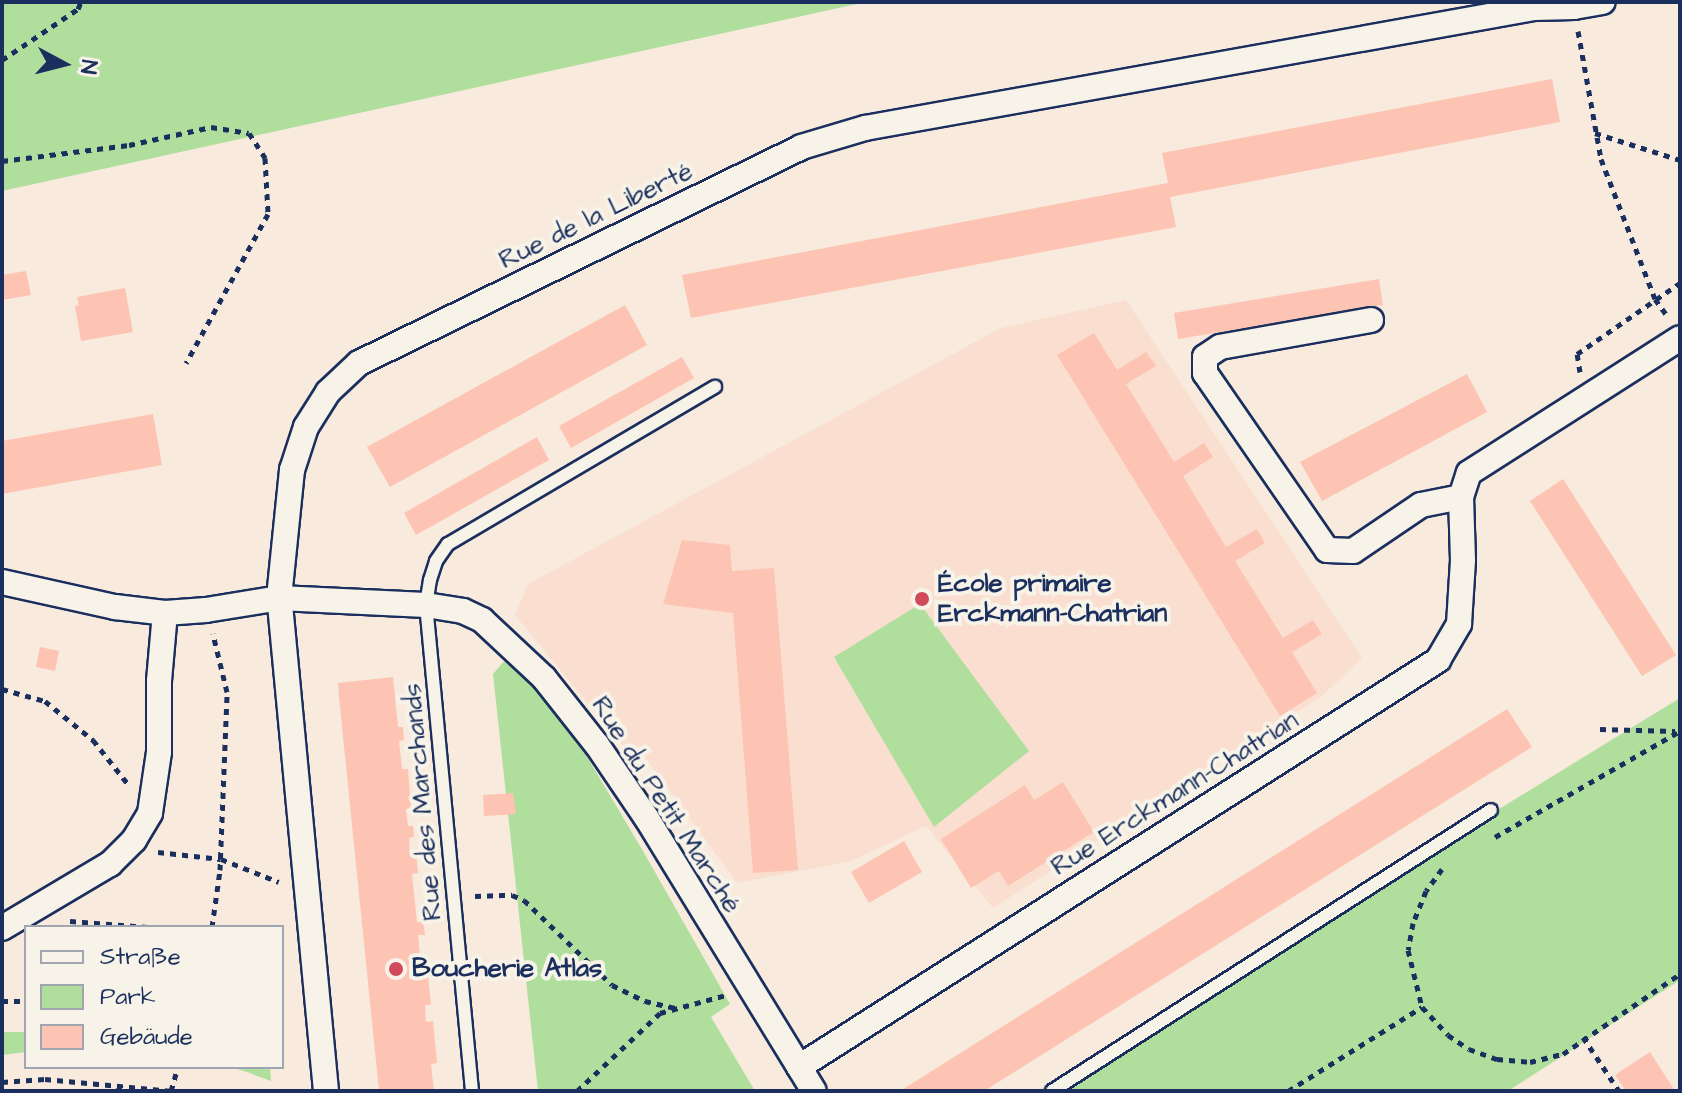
<!DOCTYPE html>
<meta charset="utf-8">
<style>
body{margin:0}
#map{position:relative;width:1682px;height:1093px;overflow:hidden;background:#f8eadd;font-family:"Architects Daughter",sans-serif}
div>[style]{position:absolute}
.built>*{inset:0;background:#fadfd0}
.green>*{inset:0;background:#b0de9d}
.building>*{inset:0;background:#fdc4b3}
.path>*{height:5px;margin-top:-2.5px;transform-origin:0;background:repeating-linear-gradient(90deg,#1b2f5e 0 6px,transparent 0 12px)}
.roads{filter:drop-shadow(2px 0 #1b2f5e) drop-shadow(-2px 0 #1b2f5e) drop-shadow(0 2px #1b2f5e) drop-shadow(0 -2px #1b2f5e)}
.service>*{height:12px;margin:-6px;padding:0 6px;transform-origin:6px;border-radius:6px;background:#f7f3e8}
.minor>*{height:24px;margin:-12px;padding:0 12px;transform-origin:12px;border-radius:12px;background:#f7f3e8}
.dots>*{width:22px;height:22px;translate:-50% -50%;box-sizing:border-box;border:4px solid #f7f3e8;border-radius:50%}
span{translate:-50% -50%;white-space:nowrap;text-align:center;line-height:1.15;-webkit-text-stroke:8px #f7f3e8;paint-order:stroke}
.street-label{font-size:26px;color:#1b2f5e}
.poi-label{font-size:26px;color:#1b2f5e;font-weight:700}
.left{translate:0 -50%;text-align:left}
.frame{position:absolute;inset:0;border:4px solid #1b2f5e;pointer-events:none}
.legend{position:absolute;left:24px;top:925px;width:260px;height:144px;box-sizing:border-box;background:#f7f3e8;border:2px solid #9fa5b1;margin:0;padding:10px 14px;list-style:none;font-size:24px;color:#1b2f5e}
.legend li{display:flex;align-items:center;gap:16px;height:40px}
.legend b{width:40px;border:2px solid #9fa5b1}
.north{position:absolute;left:24px;top:24px;width:80px;height:80px;-webkit-text-stroke:6px #f7f3e8;paint-order:stroke;rotate:97deg;font-size:22px;font-weight:700;line-height:32px;text-align:center;color:#1b2f5e}
.north::after{content:'';display:block;margin:auto;width:28px;height:36px;background:#1b2f5e;clip-path:polygon(50% 0,100% 100%,50% 72%,0 100%)}
</style>
<div id="map">
<div class="built">
<i style="clip-path:polygon(1126px 300px,1362px 658px,1322px 696px,993px 908px,926px 826px,851px 861px,737px 883px,640px 750px,629px 753px,515px 615px,528px 584px,1001px 328px)"></i>
</div>
<div class="green">
<i style="clip-path:polygon(2px 2px,866px 2px,2px 191px)"></i>
<i style="clip-path:polygon(920px 604px,1029px 751px,934px 827px,834px 657px)"></i>
<i style="clip-path:polygon(507px 658px,564px 718px,643px 851px,730px 1004px,711px 1017px,755px 1091px,538px 1091px,493px 674px)"></i>
<i style="clip-path:polygon(1680px 698px,1680px 980px,1508px 1091px,1039px 1091px)"></i>
<i style="clip-path:polygon(2px 1032px,26px 1032px,26px 1052px,2px 1055px)"></i>
<i style="clip-path:polygon(230px 1067px,270px 1067px,271px 1081px,247px 1072px)"></i>
</div>
<div class="building">
<i style="clip-path:polygon(1552px 79px,1560px 122px,1170px 197px,1176px 227px,691px 318px,682px 275px,1168px 183px,1162px 153px)"></i>
<i style="clip-path:polygon(26px 271px,31px 295px,2px 300px,2px 275px)"></i>
<i style="clip-path:polygon(1379px 279px,1383px 305px,1178px 339px,1174px 313px)"></i>
<i style="clip-path:polygon(125px 288px,133px 332px,81px 341px,75px 306px,79px 305px,77px 297px)"></i>
<i style="clip-path:polygon(625px 305px,647px 345px,390px 487px,367px 447px)"></i>
<i style="clip-path:polygon(1094px 333px,1117px 370px,1146px 352px,1156px 366px,1126px 384px,1174px 462px,1204px 443px,1213px 457px,1183px 476px,1226px 547px,1257px 529px,1265px 543px,1235px 561px,1283px 638px,1313px 620px,1322px 634px,1292px 652px,1317px 693px,1280px 716px,1057px 355px)"></i>
<i style="clip-path:polygon(682px 357px,694px 378px,571px 448px,559px 426px)"></i>
<i style="clip-path:polygon(1467px 374px,1487px 412px,1322px 501px,1300px 462px)"></i>
<i style="clip-path:polygon(153px 414px,162px 465px,2px 494px,2px 441px)"></i>
<i style="clip-path:polygon(537px 437px,549px 460px,416px 535px,404px 513px)"></i>
<i style="clip-path:polygon(1563px 479px,1676px 655px,1642px 676px,1530px 501px)"></i>
<i style="clip-path:polygon(682px 540px,730px 545px,732px 571px,774px 568px,798px 870px,753px 873px,733px 613px,663px 604px)"></i>
<i style="clip-path:polygon(40px 647px,59px 651px,55px 671px,36px 667px)"></i>
<i style="clip-path:polygon(393px 677px,398px 727px,403px 727px,404px 740px,399px 741px,402px 769px,408px 769px,411px 808px,406px 809px,408px 826px,413px 826px,414px 837px,409px 838px,410px 853px,416px 853px,418px 873px,412px 874px,417px 922px,423px 922px,425px 935px,418px 935px,421px 966px,427px 966px,431px 1005px,425px 1005px,426px 1022px,433px 1021px,437px 1063px,431px 1064px,434px 1091px,379px 1091px,339px 697px,338px 683px)"></i>
<i style="clip-path:polygon(1507px 709px,1532px 747px,984px 1091px,900px 1091px)"></i>
<i style="clip-path:polygon(1063px 782px,1094px 832px,1008px 886px,999px 871px,971px 888px,941px 839px,1025px 785px,1034px 800px)"></i>
<i style="clip-path:polygon(513px 793px,516px 814px,484px 816px,483px 795px)"></i>
<i style="clip-path:polygon(904px 841px,922px 872px,869px 903px,851px 872px)"></i>
<i style="clip-path:polygon(1650px 1052px,1675px 1091px,1626px 1091px,1615px 1075px)"></i>
</div>
<div class="path">
<i style="left:1578px;top:31px;width:130px;rotate:79.8deg"></i>
<i style="left:1601px;top:159px;width:150px;rotate:68.9deg"></i>
<i style="left:1655px;top:299px;width:22px;rotate:54deg"></i>
<i style="left:2px;top:60px;width:92px;rotate:-33.9deg"></i>
<i style="left:78px;top:9px;width:8px;rotate:-67deg"></i>
<i style="left:1595px;top:133px;width:89px;rotate:17.6deg"></i>
<i style="left:2px;top:161px;width:128px;rotate:-7.2deg"></i>
<i style="left:129px;top:145px;width:84px;rotate:-12.4deg"></i>
<i style="left:211px;top:127px;width:38px;rotate:9deg"></i>
<i style="left:249px;top:133px;width:30px;rotate:57deg"></i>
<i style="left:265px;top:158px;width:56px;rotate:86.9deg"></i>
<i style="left:268px;top:214px;width:170px;rotate:118.8deg"></i>
<i style="left:1580px;top:372px;width:18px;rotate:-99deg"></i>
<i style="left:1577px;top:354px;width:125px;rotate:-34.6deg"></i>
<i style="left:2px;top:689px;width:45px;rotate:15.6deg"></i>
<i style="left:45px;top:701px;width:62px;rotate:39.1deg"></i>
<i style="left:93px;top:740px;width:56px;rotate:51.5deg"></i>
<i style="left:1600px;top:729px;width:75px;rotate:1.5deg"></i>
<i style="left:1495px;top:837px;width:213px;rotate:-29.8deg"></i>
<i style="left:158px;top:852px;width:63px;rotate:6.3deg"></i>
<i style="left:221px;top:859px;width:62px;rotate:21.6deg"></i>
<i style="left:1442px;top:869px;width:27px;rotate:126deg"></i>
<i style="left:1426px;top:891px;width:35px;rotate:112deg"></i>
<i style="left:1413px;top:923px;width:27px;rotate:100deg"></i>
<i style="left:1408px;top:950px;width:59px;rotate:76.2deg"></i>
<i style="left:1422px;top:1007px;width:38px;rotate:47deg"></i>
<i style="left:1448px;top:1035px;width:25px;rotate:34deg"></i>
<i style="left:1469px;top:1049px;width:30px;rotate:20deg"></i>
<i style="left:1497px;top:1059px;width:33px;rotate:5deg"></i>
<i style="left:1530px;top:1062px;width:34px;rotate:-14deg"></i>
<i style="left:1563px;top:1054px;width:142px;rotate:-34.4deg"></i>
<i style="left:475px;top:896px;width:37px;rotate:-2deg"></i>
<i style="left:512px;top:895px;width:13px;rotate:23deg"></i>
<i style="left:524px;top:900px;width:122px;rotate:44deg"></i>
<i style="left:612px;top:985px;width:37px;rotate:26deg"></i>
<i style="left:645px;top:1001px;width:32px;rotate:13deg"></i>
<i style="left:70px;top:921px;width:78px;rotate:4.4deg"></i>
<i style="left:212px;top:927px;width:58px;rotate:-82deg"></i>
<i style="left:220px;top:870px;width:178px;rotate:-87.7deg"></i>
<i style="left:227px;top:692px;width:60px;rotate:-103.6deg"></i>
<i style="left:2px;top:1001px;width:24px"></i>
<i style="left:1583px;top:1037px;width:65px;rotate:56.3deg"></i>
<i style="left:2px;top:1082px;width:43px;rotate:-4deg"></i>
<i style="left:45px;top:1079px;width:128px;rotate:5.4deg"></i>
<i style="left:171px;top:1091px;width:25px;rotate:-74deg"></i>
<i style="left:577px;top:1091px;width:114px;rotate:-43.2deg"></i>
<i style="left:660px;top:1013px;width:68px;rotate:-15.3deg"></i>
<i style="left:1288px;top:1091px;width:158px;rotate:-32.1deg"></i>
</div>
<div class="roads">
<div class="service">
<i style="left:472px;top:1091px;width:488px;rotate:-95.4deg"></i>
<i style="left:426px;top:605px;width:25px;rotate:-81deg"></i>
<i style="left:430px;top:580px;width:20px;rotate:-72deg"></i>
<i style="left:436px;top:561px;width:21px;rotate:-55deg"></i>
<i style="left:448px;top:544px;width:310px;rotate:-30.5deg"></i>
<i style="left:1052px;top:1091px;width:521px;rotate:-32.62deg"></i>
</div>
<div class="minor">
<i style="left:1371px;top:320px;width:153px;rotate:169.9deg"></i>
<i style="left:1220px;top:347px;width:18px;rotate:146deg"></i>
<i style="left:1205px;top:357px;width:16px;rotate:90deg"></i>
<i style="left:1205px;top:373px;width:215px;rotate:55.4deg"></i>
<i style="left:1327px;top:550px;width:26px;rotate:2deg"></i>
<i style="left:1353px;top:551px;width:82px;rotate:-34.1deg"></i>
<i style="left:1421px;top:505px;width:41px;rotate:-11.3deg"></i>
<i style="left:2px;top:582px;width:116px;rotate:12.5deg"></i>
<i style="left:115px;top:607px;width:50px;rotate:6.8deg"></i>
<i style="left:165px;top:613px;width:41px;rotate:-4.2deg"></i>
<i style="left:206px;top:610px;width:74px;rotate:-9.3deg"></i>
<i style="left:279px;top:598px;width:147px;rotate:2.7deg"></i>
<i style="left:426px;top:605px;width:37px;rotate:9deg"></i>
<i style="left:463px;top:611px;width:21px;rotate:25deg"></i>
<i style="left:482px;top:620px;width:85px;rotate:43.1deg"></i>
<i style="left:544px;top:678px;width:85px;rotate:51.7deg"></i>
<i style="left:597px;top:745px;width:87px;rotate:55.8deg"></i>
<i style="left:646px;top:817px;width:321px;rotate:58.5deg"></i>
<i style="left:2px;top:928px;width:126px;rotate:-30.7deg"></i>
<i style="left:110px;top:864px;width:34px;rotate:-45deg"></i>
<i style="left:134px;top:840px;width:31px;rotate:-59deg"></i>
<i style="left:150px;top:813px;width:62px;rotate:-81.6deg"></i>
<i style="left:159px;top:752px;width:71px;rotate:-90deg"></i>
<i style="left:159px;top:681px;width:68px;rotate:-85deg"></i>
<i style="left:799px;top:1067px;width:758px;rotate:-32.49deg"></i>
<i style="left:1438px;top:660px;width:42px;rotate:-59.7deg"></i>
<i style="left:1459px;top:624px;width:64px;rotate:-86.4deg"></i>
<i style="left:1463px;top:560px;width:63px;rotate:-91.8deg"></i>
<i style="left:1461px;top:497px;width:25px;rotate:-72deg"></i>
<i style="left:1469px;top:473px;width:250px;rotate:-32.6deg"></i>
<i style="left:326px;top:1091px;width:495px;rotate:-95.4deg"></i>
<i style="left:279px;top:598px;width:129px;rotate:-84.2deg"></i>
<i style="left:292px;top:470px;width:45px;rotate:-72deg"></i>
<i style="left:306px;top:427px;width:41px;rotate:-57.8deg"></i>
<i style="left:328px;top:392px;width:42px;rotate:-43.1deg"></i>
<i style="left:359px;top:363px;width:492px;rotate:-26deg"></i>
<i style="left:801px;top:147px;width:67px;rotate:-16.5deg"></i>
<i style="left:865px;top:128px;width:680px;rotate:-10.17deg"></i>
<i style="left:1534px;top:8px;width:40px;rotate:-1.4deg"></i>
<i style="left:1574px;top:7px;width:29px;rotate:-10deg"></i>
</div>
</div>
<div class="dots">
<i style="left:922px;top:599px;background:#d1495b"></i>
<i style="left:396px;top:969px;background:#d1495b"></i>
</div>
<div class="street-label">
<span style="left:596px;top:216px;rotate:-26deg">Rue de la Liberté</span>
<span style="left:1175px;top:794px;rotate:-32deg">Rue Erckmann-Chatrian</span>
<span style="left:423px;top:802px;rotate:-95deg">Rue des Marchands</span>
<span style="left:666px;top:805px;rotate:57deg">Rue du Petit Marché</span>
</div>
<div class="poi-label">
<span class="left" style="left:938px;top:599px">École primaire<br>Erckmann-Chatrian</span>
<span class="left" style="left:412px;top:969px">Boucherie Atlas</span>
</div>
<div class="frame"></div>
<ul class="legend">
<li><b style="height:10px;background:#f7f3e8"></b>Straße</li>
<li><b style="height:22px;background:#b0de9d"></b>Park</li>
<li><b style="height:22px;background:#fdc4b3"></b>Gebäude</li>
</ul>
<div class="north">N</div>
</div>
